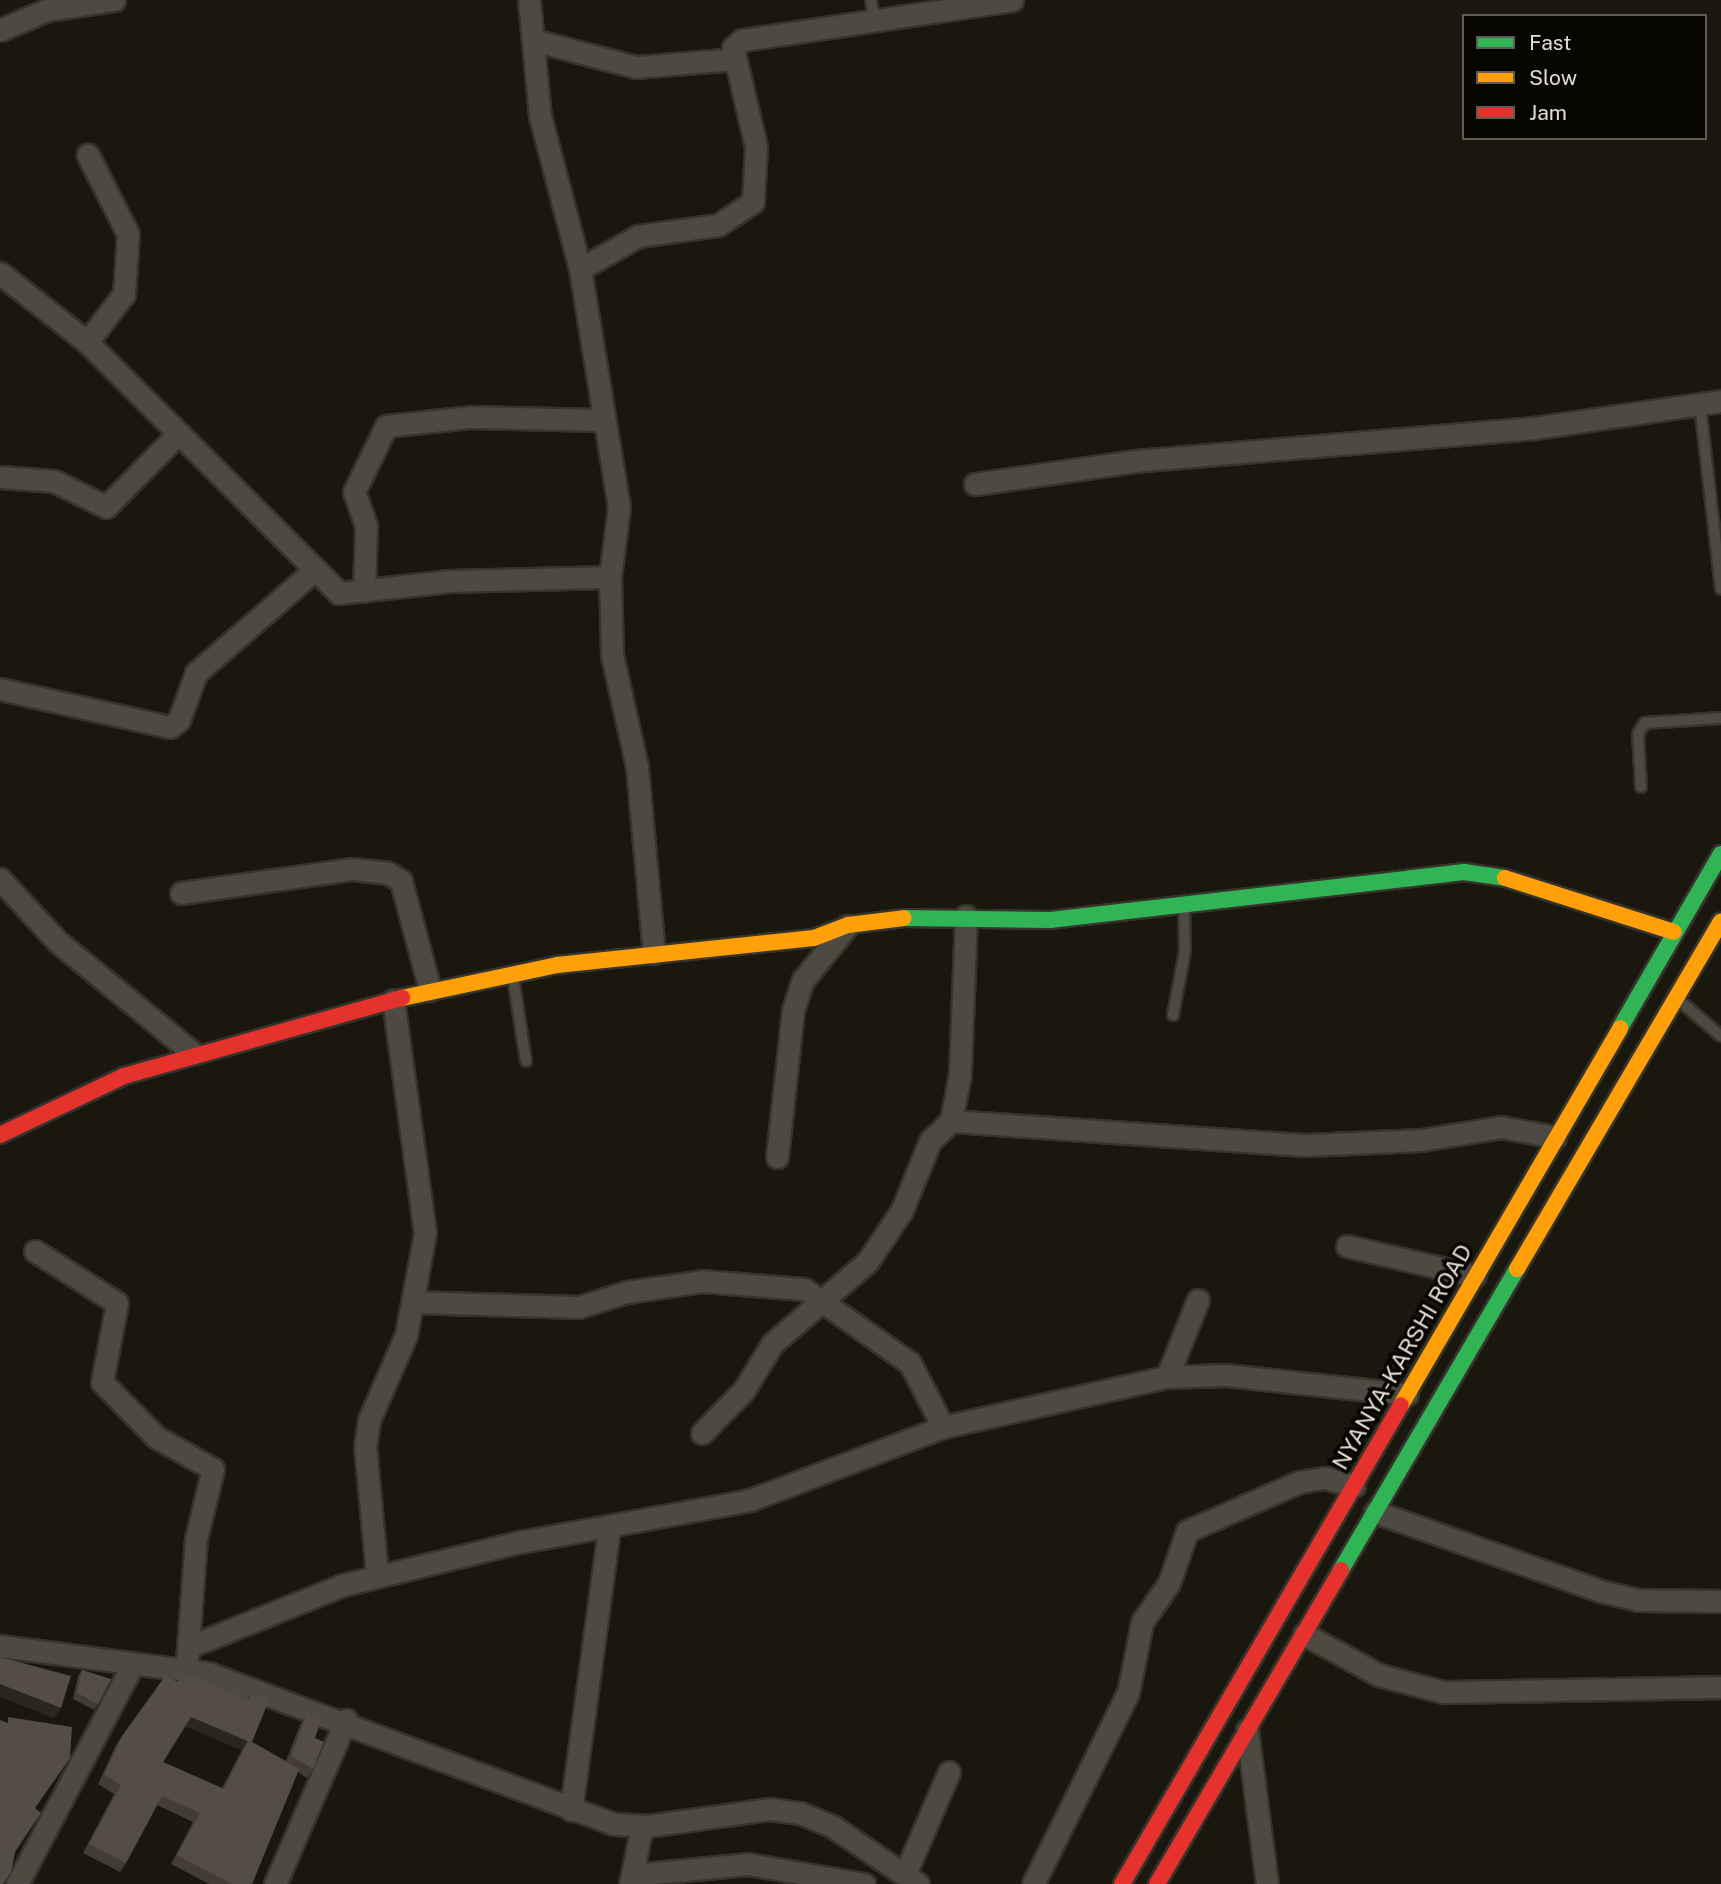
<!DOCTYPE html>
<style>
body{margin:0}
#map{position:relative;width:1721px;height:1884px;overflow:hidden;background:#1a180e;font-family:"Public Sans",sans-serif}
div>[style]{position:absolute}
.roads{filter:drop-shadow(2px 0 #35332c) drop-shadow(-2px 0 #35332c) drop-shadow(0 2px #35332c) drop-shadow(0 -2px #35332c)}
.lane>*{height:10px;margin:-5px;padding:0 5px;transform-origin:5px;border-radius:5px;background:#4c4a42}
.street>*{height:21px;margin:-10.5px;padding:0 10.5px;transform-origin:10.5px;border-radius:10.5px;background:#4c4a42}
.fast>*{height:16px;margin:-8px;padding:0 8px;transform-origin:8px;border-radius:8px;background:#30b455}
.slow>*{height:16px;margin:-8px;padding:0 8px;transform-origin:8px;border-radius:8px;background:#ff9f0a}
.jam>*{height:16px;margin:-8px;padding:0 8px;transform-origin:8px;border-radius:8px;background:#e5322d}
.wall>*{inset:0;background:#423c35}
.shaded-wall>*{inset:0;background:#2b261e}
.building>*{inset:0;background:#534d46}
span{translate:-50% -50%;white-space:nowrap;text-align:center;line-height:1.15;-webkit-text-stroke:7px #080602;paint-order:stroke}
.street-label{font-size:23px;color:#e0ddd1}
.legend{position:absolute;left:1462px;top:14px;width:245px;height:126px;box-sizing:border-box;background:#080602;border:2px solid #5e5c55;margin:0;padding:9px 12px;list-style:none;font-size:21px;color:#e0ddd1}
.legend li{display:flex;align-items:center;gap:14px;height:35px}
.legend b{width:35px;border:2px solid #5e5c55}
</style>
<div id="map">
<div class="roads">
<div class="lane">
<i style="left:871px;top:0;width:20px;rotate:81deg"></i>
<i style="left:1700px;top:405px;width:185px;rotate:83.5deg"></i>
<i style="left:1641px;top:787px;width:53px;rotate:-93.2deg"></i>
<i style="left:1638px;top:734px;width:13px;rotate:-58deg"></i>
<i style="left:1645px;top:723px;width:76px;rotate:-3.8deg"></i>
<i style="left:513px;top:977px;width:85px;rotate:81.2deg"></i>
<i style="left:1681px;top:1002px;width:52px;rotate:40.4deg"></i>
<i style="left:1173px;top:1015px;width:65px;rotate:-79.4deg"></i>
<i style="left:1185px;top:951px;width:45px;rotate:-91.3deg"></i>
</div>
<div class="street">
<i style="left:529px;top:0;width:117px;rotate:84.6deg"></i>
<i style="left:540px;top:116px;width:158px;rotate:75.3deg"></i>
<i style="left:580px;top:269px;width:241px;rotate:80.7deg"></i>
<i style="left:619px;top:507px;width:71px;rotate:97.3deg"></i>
<i style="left:610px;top:577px;width:78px;rotate:88.5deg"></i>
<i style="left:612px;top:655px;width:115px;rotate:77.4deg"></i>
<i style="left:637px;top:767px;width:187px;rotate:84.8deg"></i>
<i style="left:0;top:30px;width:51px;rotate:-23.1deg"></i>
<i style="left:47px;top:10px;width:68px;rotate:-8.5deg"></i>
<i style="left:533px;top:40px;width:106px;rotate:14.7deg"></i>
<i style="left:636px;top:67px;width:99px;rotate:-4.6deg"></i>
<i style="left:580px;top:269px;width:67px;rotate:-29.6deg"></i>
<i style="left:638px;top:236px;width:81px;rotate:-7.8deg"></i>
<i style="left:718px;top:225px;width:42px;rotate:-33.3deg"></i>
<i style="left:753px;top:202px;width:55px;rotate:-86.9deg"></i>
<i style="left:756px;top:147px;width:102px;rotate:-103.1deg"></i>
<i style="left:733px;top:48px;width:12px;rotate:-42deg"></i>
<i style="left:742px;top:40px;width:273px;rotate:-8.4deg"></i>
<i style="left:0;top:273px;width:111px;rotate:38.4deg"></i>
<i style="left:87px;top:342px;width:356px;rotate:44.9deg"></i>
<i style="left:339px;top:593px;width:111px;rotate:-6.2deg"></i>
<i style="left:449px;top:581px;width:161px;rotate:-1.4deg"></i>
<i style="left:87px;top:342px;width:61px;rotate:-52.4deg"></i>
<i style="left:124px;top:294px;width:60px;rotate:-86.2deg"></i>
<i style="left:128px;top:234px;width:89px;rotate:-116.9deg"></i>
<i style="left:0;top:477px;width:54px;rotate:4.2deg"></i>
<i style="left:54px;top:481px;width:58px;rotate:26.6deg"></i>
<i style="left:106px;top:507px;width:103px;rotate:-45.4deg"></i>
<i style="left:975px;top:484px;width:161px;rotate:-8.2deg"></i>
<i style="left:1134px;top:461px;width:401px;rotate:-4.7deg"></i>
<i style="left:1534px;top:428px;width:189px;rotate:-8.2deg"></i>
<i style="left:364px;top:591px;width:65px;rotate:-88.2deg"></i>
<i style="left:366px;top:526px;width:36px;rotate:-109deg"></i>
<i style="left:354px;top:492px;width:73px;rotate:-64.1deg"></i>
<i style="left:386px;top:426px;width:84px;rotate:-6.1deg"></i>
<i style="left:470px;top:417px;width:131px;rotate:1.3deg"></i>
<i style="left:0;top:689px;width:174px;rotate:12.6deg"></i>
<i style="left:170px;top:727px;width:11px;rotate:-38deg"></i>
<i style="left:179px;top:720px;width:50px;rotate:-70.1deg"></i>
<i style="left:196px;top:673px;width:154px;rotate:-41deg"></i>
<i style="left:0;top:879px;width:84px;rotate:47.4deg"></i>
<i style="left:57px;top:941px;width:176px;rotate:39.5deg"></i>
<i style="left:181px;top:893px;width:173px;rotate:-8deg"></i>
<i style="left:352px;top:869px;width:36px;rotate:6deg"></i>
<i style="left:388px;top:873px;width:15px;rotate:32deg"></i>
<i style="left:401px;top:881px;width:113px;rotate:75.1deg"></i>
<i style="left:966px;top:916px;width:158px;rotate:92.2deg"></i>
<i style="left:960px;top:1074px;width:48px;rotate:100.8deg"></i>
<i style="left:951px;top:1121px;width:357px;rotate:3.9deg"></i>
<i style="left:1307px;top:1145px;width:114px;rotate:-2.5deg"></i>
<i style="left:1421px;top:1140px;width:81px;rotate:-9.2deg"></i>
<i style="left:1501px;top:1127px;width:55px;rotate:10.5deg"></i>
<i style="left:777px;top:1157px;width:148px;rotate:-83.8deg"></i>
<i style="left:793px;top:1010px;width:32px;rotate:-72deg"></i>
<i style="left:803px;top:980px;width:70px;rotate:-50.8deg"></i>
<i style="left:1347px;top:1246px;width:131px;rotate:13.2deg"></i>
<i style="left:35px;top:1251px;width:97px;rotate:32.4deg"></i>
<i style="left:117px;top:1303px;width:80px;rotate:100.8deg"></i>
<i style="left:102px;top:1382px;width:77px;rotate:45.5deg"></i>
<i style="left:156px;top:1437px;width:65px;rotate:29.3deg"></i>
<i style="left:213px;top:1469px;width:71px;rotate:103.8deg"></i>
<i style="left:196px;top:1538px;width:122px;rotate:94.2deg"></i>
<i style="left:412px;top:1302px;width:167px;rotate:1.7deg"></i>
<i style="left:579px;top:1307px;width:50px;rotate:-17.4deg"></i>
<i style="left:627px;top:1292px;width:76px;rotate:-8.3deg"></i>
<i style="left:702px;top:1281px;width:102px;rotate:4.5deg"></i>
<i style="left:804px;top:1289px;width:129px;rotate:34.9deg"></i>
<i style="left:910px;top:1363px;width:72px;rotate:62.7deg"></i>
<i style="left:1167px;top:1377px;width:83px;rotate:-68.1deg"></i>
<i style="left:702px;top:1433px;width:60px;rotate:-45.7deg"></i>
<i style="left:744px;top:1390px;width:54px;rotate:-58.7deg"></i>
<i style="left:772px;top:1344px;width:127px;rotate:-40.8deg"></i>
<i style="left:868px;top:1261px;width:61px;rotate:-56.3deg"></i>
<i style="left:902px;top:1210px;width:74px;rotate:-67.9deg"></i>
<i style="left:930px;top:1141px;width:29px;rotate:-44deg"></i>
<i style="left:1375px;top:1512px;width:238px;rotate:19.3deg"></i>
<i style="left:1600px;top:1591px;width:39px;rotate:13deg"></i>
<i style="left:1638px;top:1600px;width:83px;rotate:0.7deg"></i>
<i style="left:377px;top:1575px;width:130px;rotate:-95.3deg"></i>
<i style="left:365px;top:1446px;width:26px;rotate:-81deg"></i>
<i style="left:369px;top:1420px;width:93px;rotate:-66.5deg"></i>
<i style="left:406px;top:1335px;width:104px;rotate:-79.4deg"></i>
<i style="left:425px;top:1233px;width:235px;rotate:-97.8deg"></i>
<i style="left:1304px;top:1634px;width:85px;rotate:28.7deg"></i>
<i style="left:1379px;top:1675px;width:66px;rotate:14.9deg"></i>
<i style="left:1443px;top:1692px;width:278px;rotate:-1deg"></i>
<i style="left:0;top:1646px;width:210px;rotate:7.4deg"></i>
<i style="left:208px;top:1673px;width:433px;rotate:20.4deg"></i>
<i style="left:614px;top:1824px;width:33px;rotate:3deg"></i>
<i style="left:647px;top:1826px;width:124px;rotate:-7.9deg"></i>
<i style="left:770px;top:1809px;width:30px;rotate:8deg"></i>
<i style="left:800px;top:1813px;width:35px;rotate:22deg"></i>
<i style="left:832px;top:1826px;width:104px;rotate:34deg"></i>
<i style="left:188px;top:1647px;width:167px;rotate:-21.8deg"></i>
<i style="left:343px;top:1585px;width:182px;rotate:-13.7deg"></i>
<i style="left:520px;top:1542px;width:234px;rotate:-10.3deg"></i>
<i style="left:750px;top:1500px;width:206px;rotate:-20.7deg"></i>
<i style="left:943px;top:1427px;width:230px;rotate:-12.6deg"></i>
<i style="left:1167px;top:1377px;width:58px;rotate:-2deg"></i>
<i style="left:1225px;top:1375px;width:183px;rotate:6deg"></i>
<i style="left:1247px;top:1730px;width:155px;rotate:82.6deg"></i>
<i style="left:571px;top:1810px;width:285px;rotate:-82.3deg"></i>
<i style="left:905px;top:1874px;width:111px;rotate:-66.7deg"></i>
<i style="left:632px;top:1875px;width:117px;rotate:-5.4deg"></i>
<i style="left:748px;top:1864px;width:118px;rotate:9.8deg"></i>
<i style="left:17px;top:1884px;width:249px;rotate:-62.2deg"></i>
<i style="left:275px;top:1884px;width:179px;rotate:-66.6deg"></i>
<i style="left:630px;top:1884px;width:59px;rotate:-78.3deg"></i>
<i style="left:1033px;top:1884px;width:213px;rotate:-63.6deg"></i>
<i style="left:1128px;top:1693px;width:72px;rotate:-78.8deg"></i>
<i style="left:1142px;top:1622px;width:47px;rotate:-55.3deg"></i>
<i style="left:1169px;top:1583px;width:55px;rotate:-70.9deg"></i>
<i style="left:1187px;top:1531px;width:122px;rotate:-23.6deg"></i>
<i style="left:1299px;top:1482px;width:26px;rotate:-9deg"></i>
<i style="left:1325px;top:1478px;width:30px;rotate:15deg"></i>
</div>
<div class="fast">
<i style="left:904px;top:918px;width:146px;rotate:0.8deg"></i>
<i style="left:1050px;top:920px;width:417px;rotate:-6.6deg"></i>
<i style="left:1464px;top:872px;width:41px;rotate:8.3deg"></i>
<i style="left:1620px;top:1028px;width:201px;rotate:-59.9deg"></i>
<i style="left:1341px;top:1570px;width:349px;rotate:-59.7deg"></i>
</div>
<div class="slow">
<i style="left:1505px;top:878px;width:177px;rotate:17.7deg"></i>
<i style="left:402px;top:998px;width:158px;rotate:-12deg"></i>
<i style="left:557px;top:965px;width:258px;rotate:-6deg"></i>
<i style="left:814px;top:938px;width:36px;rotate:-21deg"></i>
<i style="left:848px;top:925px;width:56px;rotate:-7.1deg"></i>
<i style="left:1517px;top:1269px;width:403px;rotate:-59.6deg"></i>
<i style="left:1401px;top:1405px;width:436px;rotate:-59.8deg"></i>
</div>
<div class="jam">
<i style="left:0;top:1135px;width:137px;rotate:-25.4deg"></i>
<i style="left:124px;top:1076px;width:289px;rotate:-15.7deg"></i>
<i style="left:1122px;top:1884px;width:554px;rotate:-59.78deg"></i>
<i style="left:1157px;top:1884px;width:364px;rotate:-59.6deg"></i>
</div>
</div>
<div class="wall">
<i style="clip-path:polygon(82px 1670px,98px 1704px,94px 1710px,73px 1699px,78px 1676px)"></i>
<i style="clip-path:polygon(evenodd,166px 1675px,177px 1682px,247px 1699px,251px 1693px,252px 1742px,286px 1761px,300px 1725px,306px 1716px,315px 1738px,313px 1769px,307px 1778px,298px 1772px,252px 1884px,209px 1884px,171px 1864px,193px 1822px,157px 1805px,126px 1863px,120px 1872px,83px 1853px,114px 1794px,98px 1784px,116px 1745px,166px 1675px,185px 1726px,242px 1750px,222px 1788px,163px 1762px,185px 1726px)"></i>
</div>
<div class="shaded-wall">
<i style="clip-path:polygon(0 1684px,61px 1708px,54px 1718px,0 1697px)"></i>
<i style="clip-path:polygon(191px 1717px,248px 1741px,242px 1750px,185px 1726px)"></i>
</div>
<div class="building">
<i style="clip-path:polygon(0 1657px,71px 1676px,61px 1708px,0 1684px)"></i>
<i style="clip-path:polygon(82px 1670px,111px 1679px,98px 1704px,77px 1693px)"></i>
<i style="clip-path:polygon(evenodd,187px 1674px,249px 1700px,251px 1693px,269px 1700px,252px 1742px,299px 1769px,252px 1884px,232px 1884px,177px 1855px,200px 1813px,162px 1796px,126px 1863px,89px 1844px,121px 1785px,104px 1775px,122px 1736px,166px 1675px,177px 1682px,187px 1674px,191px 1717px,248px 1741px,224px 1789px,163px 1762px,191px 1717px)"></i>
<i style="clip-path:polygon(306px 1716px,321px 1720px,315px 1738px,324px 1742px,313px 1769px,291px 1756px)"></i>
<i style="clip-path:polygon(8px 1717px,72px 1727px,70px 1758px,35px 1808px,41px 1813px,15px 1852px,11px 1872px,3px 1884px,0 1884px,0 1720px,8px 1723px)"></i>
</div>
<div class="street-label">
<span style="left:1402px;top:1357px;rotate:-60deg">NYANYA-KARSHI ROAD</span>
</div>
<ul class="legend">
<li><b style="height:9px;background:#30b455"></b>Fast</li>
<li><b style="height:9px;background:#ff9f0a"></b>Slow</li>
<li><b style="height:9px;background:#e5322d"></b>Jam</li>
</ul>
</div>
